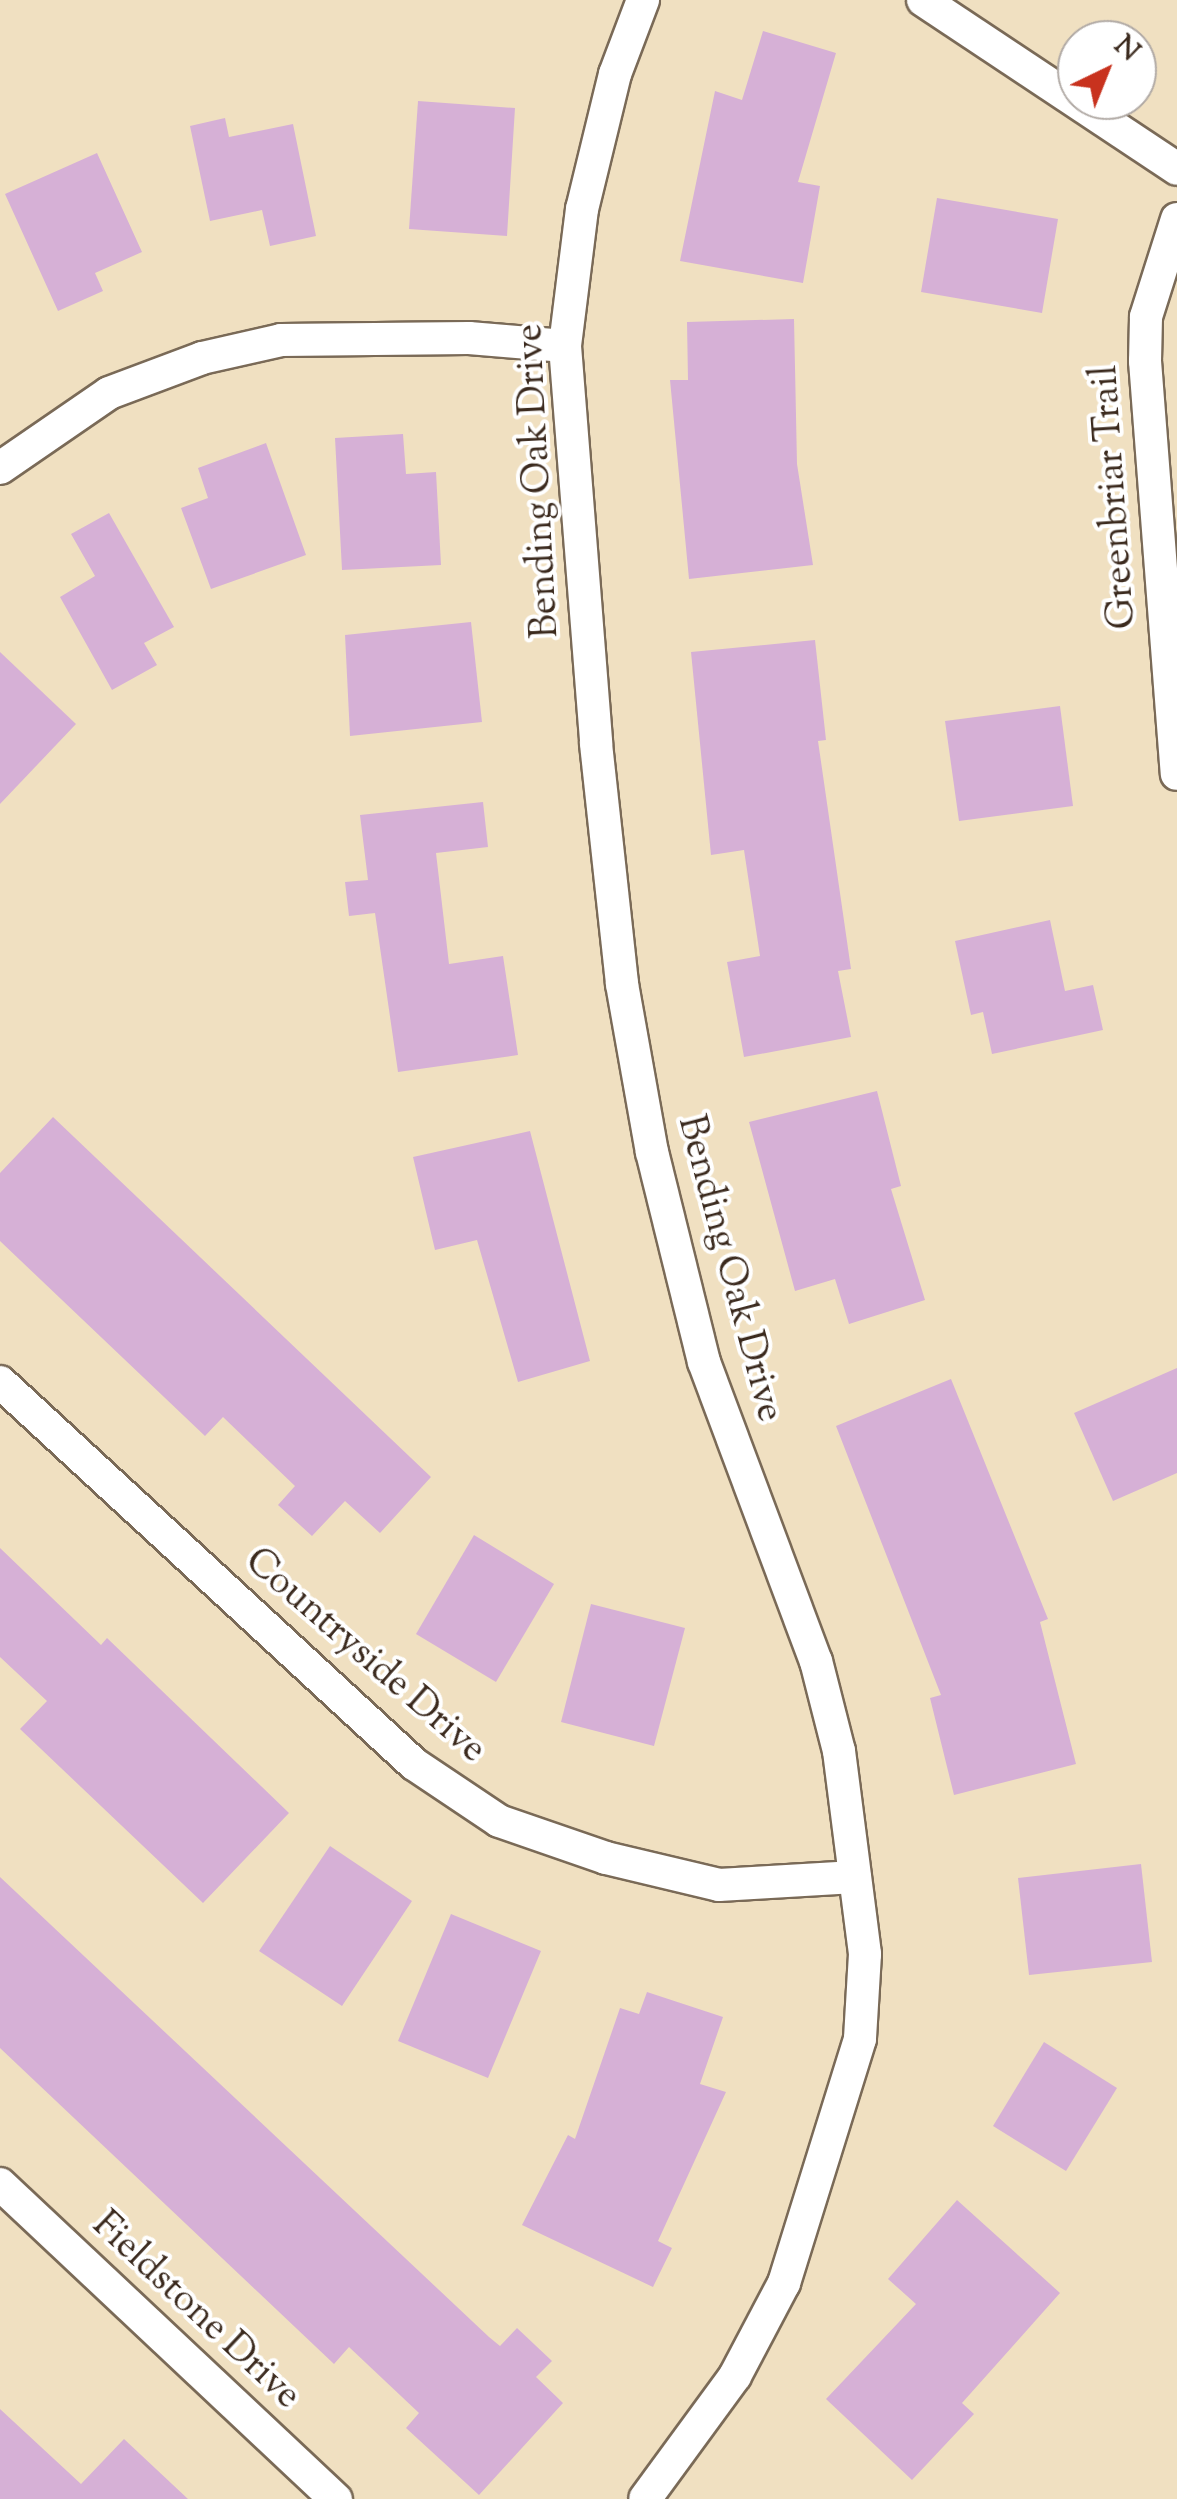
<!DOCTYPE html>
<style>
body{margin:0}
#map{position:relative;width:1177px;height:2499px;overflow:hidden;background:#f0e0c1;font-family:"Sorts Mill Goudy",serif}
div>[style]{position:absolute}
.building>*{inset:0;background:#d6b0d6}
.roads{filter:drop-shadow(2px 0 #7a6a57) drop-shadow(-2px 0 #7a6a57) drop-shadow(0 2px #7a6a57) drop-shadow(0 -2px #7a6a57)}
.minor>*{height:32px;margin:-16px;padding:0 16px;transform-origin:16px;border-radius:16px;background:#fff}
span{translate:-50% -50%;white-space:nowrap;text-align:center;line-height:1.15;-webkit-text-stroke:8px #fff;paint-order:stroke}
.street-label{font-size:38px;color:#3b2a1e}
.north{position:absolute;left:1057px;top:20px;width:100px;height:100px;box-sizing:border-box;background:#fff;border:2px solid #b1aaa5;border-radius:50%;rotate:43deg;font-size:28px;font-weight:700;line-height:40px;text-align:center;color:#3b2a1e}
.north::after{content:'';display:block;margin:auto;width:35px;height:45px;background:#c8321e;clip-path:polygon(50% 0,100% 100%,50% 72%,0 100%)}
</style>
<div id="map">
<div class="building">
<i style="clip-path:polygon(763px 31px,836px 53px,798px 182px,820px 186px,803px 283px,680px 261px,715px 91px,742px 100px)"></i>
<i style="clip-path:polygon(418px 101px,515px 108px,507px 236px,409px 229px)"></i>
<i style="clip-path:polygon(225px 118px,229px 137px,293px 124px,316px 236px,270px 246px,262px 210px,210px 221px,190px 126px)"></i>
<i style="clip-path:polygon(97px 153px,142px 252px,95px 273px,103px 291px,58px 311px,5px 194px)"></i>
<i style="clip-path:polygon(937px 198px,1058px 219px,1042px 313px,921px 292px)"></i>
<i style="clip-path:polygon(794px 319px,797px 464px,813px 565px,689px 579px,670px 380px,688px 380px,687px 322px)"></i>
<i style="clip-path:polygon(403px 434px,406px 474px,436px 472px,441px 565px,342px 570px,335px 438px)"></i>
<i style="clip-path:polygon(266px 443px,306px 555px,211px 589px,181px 508px,208px 498px,198px 468px)"></i>
<i style="clip-path:polygon(109px 513px,174px 627px,144px 643px,157px 665px,112px 690px,60px 597px,95px 576px,71px 534px)"></i>
<i style="clip-path:polygon(471px 622px,482px 722px,350px 736px,345px 635px)"></i>
<i style="clip-path:polygon(815px 640px,826px 740px,818px 741px,851px 969px,838px 971px,851px 1037px,744px 1057px,727px 962px,760px 956px,744px 850px,711px 855px,691px 652px)"></i>
<i style="clip-path:polygon(0 652px,76px 724px,0 804px)"></i>
<i style="clip-path:polygon(1060px 706px,1073px 806px,959px 821px,945px 721px)"></i>
<i style="clip-path:polygon(483px 802px,488px 847px,436px 853px,449px 964px,503px 956px,518px 1055px,398px 1072px,375px 913px,349px 916px,345px 882px,368px 880px,360px 815px)"></i>
<i style="clip-path:polygon(1050px 920px,1065px 991px,1093px 985px,1103px 1030px,992px 1054px,983px 1012px,971px 1015px,955px 941px)"></i>
<i style="clip-path:polygon(877px 1091px,901px 1186px,891px 1189px,925px 1300px,849px 1324px,835px 1279px,795px 1291px,749px 1122px)"></i>
<i style="clip-path:polygon(53px 1117px,431px 1477px,380px 1533px,345px 1501px,312px 1536px,278px 1505px,295px 1486px,223px 1417px,205px 1436px,0 1241px,0 1173px)"></i>
<i style="clip-path:polygon(530px 1131px,590px 1361px,518px 1382px,477px 1240px,435px 1250px,413px 1157px)"></i>
<i style="clip-path:polygon(1177px 1368px,1177px 1473px,1113px 1501px,1074px 1413px)"></i>
<i style="clip-path:polygon(951px 1379px,1048px 1619px,1040px 1622px,1076px 1764px,954px 1795px,930px 1698px,941px 1695px,836px 1426px)"></i>
<i style="clip-path:polygon(474px 1535px,554px 1584px,496px 1682px,416px 1634px)"></i>
<i style="clip-path:polygon(0 1548px,101px 1645px,107px 1638px,289px 1813px,203px 1903px,20px 1729px,47px 1701px,0 1657px)"></i>
<i style="clip-path:polygon(591px 1604px,685px 1628px,654px 1746px,561px 1722px)"></i>
<i style="clip-path:polygon(330px 1846px,412px 1901px,342px 2006px,259px 1951px)"></i>
<i style="clip-path:polygon(1141px 1864px,1152px 1962px,1029px 1975px,1018px 1878px)"></i>
<i style="clip-path:polygon(0 1877px,489px 2337px,500px 2346px,517px 2328px,552px 2361px,536px 2377px,563px 2403px,479px 2495px,406px 2428px,419px 2413px,349px 2347px,334px 2364px,0 2048px)"></i>
<i style="clip-path:polygon(451px 1914px,541px 1951px,488px 2078px,398px 2041px)"></i>
<i style="clip-path:polygon(647px 1992px,723px 2017px,700px 2084px,726px 2092px,658px 2241px,672px 2248px,653px 2287px,522px 2225px,568px 2135px,575px 2139px,620px 2008px,639px 2014px)"></i>
<i style="clip-path:polygon(1044px 2042px,1117px 2088px,1066px 2171px,993px 2126px)"></i>
<i style="clip-path:polygon(957px 2200px,1060px 2293px,962px 2403px,974px 2414px,912px 2480px,826px 2399px,916px 2304px,888px 2279px)"></i>
<i style="clip-path:polygon(0 2409px,81px 2484px,124px 2439px,188px 2499px,0 2499px)"></i>
</div>
<div class="roads">
<div class="minor">
<i style="left:643px;top:0;width:79px;rotate:110.7deg"></i>
<i style="left:615px;top:74px;width:139px;rotate:103.7deg"></i>
<i style="left:582px;top:209px;width:138px;rotate:97.1deg"></i>
<i style="left:565px;top:346px;width:399px;rotate:85.5deg"></i>
<i style="left:596px;top:744px;width:241px;rotate:83.8deg"></i>
<i style="left:622px;top:984px;width:171px;rotate:79.9deg"></i>
<i style="left:652px;top:1152px;width:216px;rotate:76.1deg"></i>
<i style="left:704px;top:1362px;width:319px;rotate:69.5deg"></i>
<i style="left:816px;top:1661px;width:93px;rotate:75.7deg"></i>
<i style="left:839px;top:1751px;width:205px;rotate:82.7deg"></i>
<i style="left:865px;top:1954px;width:85px;rotate:93.4deg"></i>
<i style="left:860px;top:2039px;width:256px;rotate:107.3deg"></i>
<i style="left:784px;top:2283px;width:105px;rotate:117.8deg"></i>
<i style="left:735px;top:2376px;width:152px;rotate:126.2deg"></i>
<i style="left:923px;top:0;width:305px;rotate:33.6deg"></i>
<i style="left:1177px;top:219px;width:103px;rotate:107.6deg"></i>
<i style="left:1146px;top:317px;width:44px;rotate:91.3deg"></i>
<i style="left:1145px;top:361px;width:414px;rotate:85.6deg"></i>
<i style="left:0;top:468px;width:132px;rotate:-34.5deg"></i>
<i style="left:109px;top:393px;width:99px;rotate:-20.6deg"></i>
<i style="left:202px;top:358px;width:81px;rotate:-12.8deg"></i>
<i style="left:281px;top:340px;width:188px;rotate:-0.6deg"></i>
<i style="left:469px;top:338px;width:96px;rotate:4.8deg"></i>
<i style="left:0;top:1382px;width:563px;rotate:42.7deg"></i>
<i style="left:414px;top:1764px;width:102px;rotate:33.8deg"></i>
<i style="left:499px;top:1821px;width:113px;rotate:19.1deg"></i>
<i style="left:606px;top:1858px;width:116px;rotate:13.4deg"></i>
<i style="left:719px;top:1885px;width:136px;rotate:-3.4deg"></i>
<i style="left:0;top:2184px;width:461px;rotate:43.2deg"></i>
</div>
</div>
<div class="street-label">
<span style="left:540px;top:481px;rotate:-93deg">Bending Oak Drive</span>
<span style="left:1116px;top:497px;rotate:-94deg">Greenbriar Trail</span>
<span style="left:728px;top:1269px;rotate:75deg">Bending Oak Drive</span>
<span style="left:364px;top:1657px;rotate:41deg">Countryside Drive</span>
<span style="left:195px;top:2312px;rotate:43deg">Fieldstone Drive</span>
</div>
<div class="north">N</div>
</div>
